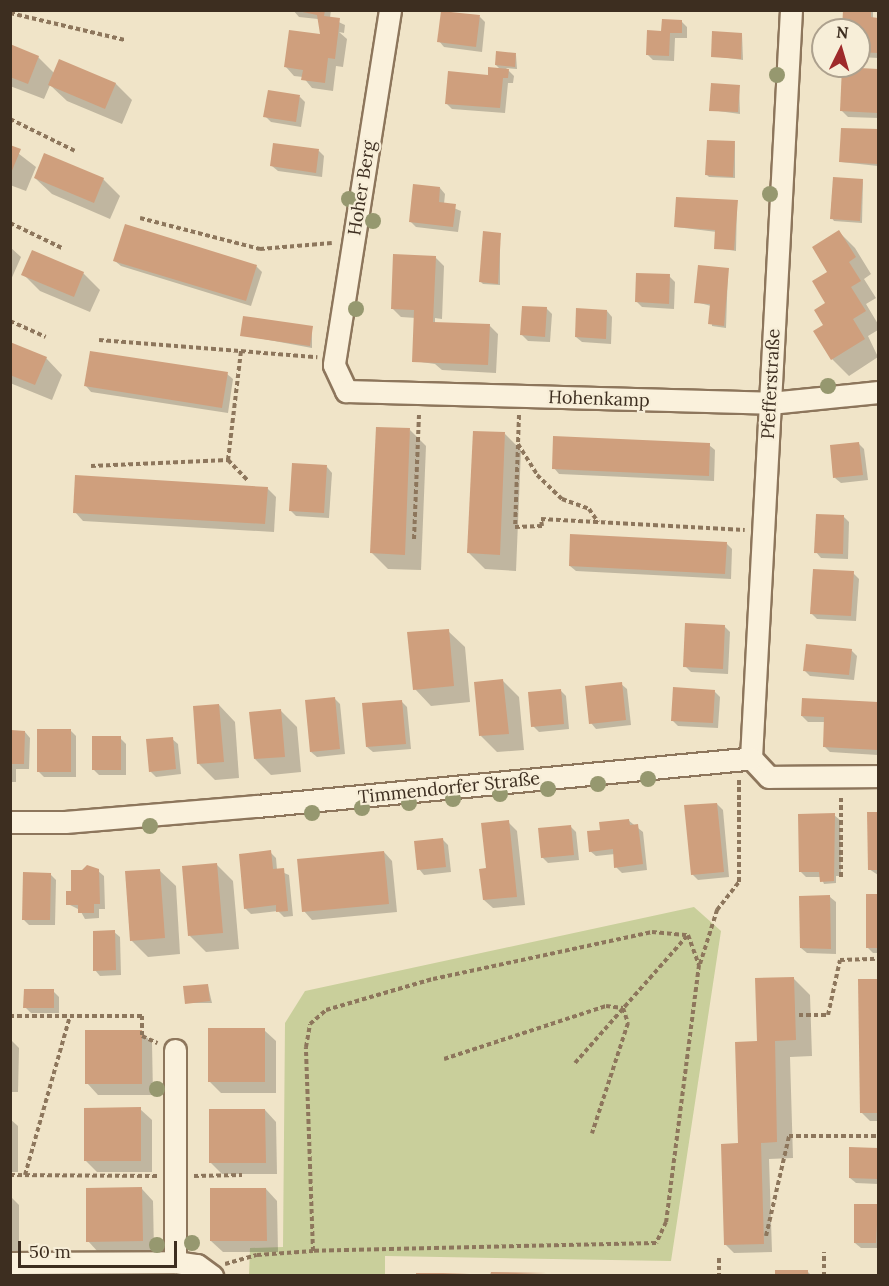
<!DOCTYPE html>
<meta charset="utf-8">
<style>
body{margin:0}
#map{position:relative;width:889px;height:1286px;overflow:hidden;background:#f0e4c8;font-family:Lora,serif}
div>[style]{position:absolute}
.green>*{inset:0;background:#c9cf9b}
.shadow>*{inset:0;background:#0003}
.building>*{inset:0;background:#cf9f7d}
.path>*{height:4px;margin-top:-2px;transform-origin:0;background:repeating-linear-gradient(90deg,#8d765c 0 4.5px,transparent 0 7.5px)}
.roads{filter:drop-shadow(2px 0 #8d765c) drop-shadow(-2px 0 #8d765c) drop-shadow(0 2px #8d765c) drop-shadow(0 -2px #8d765c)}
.street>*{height:21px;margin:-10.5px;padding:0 10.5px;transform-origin:10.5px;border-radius:10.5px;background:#faf1dc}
.trees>*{width:16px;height:16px;margin:-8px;border-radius:50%;background:#96986f}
span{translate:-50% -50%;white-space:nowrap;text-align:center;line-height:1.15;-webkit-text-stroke:4.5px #f7eed8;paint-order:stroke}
.street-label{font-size:18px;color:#3d2e20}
.frame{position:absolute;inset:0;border:12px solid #3d2e20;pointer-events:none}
.north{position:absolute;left:811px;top:18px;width:60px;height:60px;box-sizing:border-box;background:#f7eed8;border:2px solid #ada18e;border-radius:50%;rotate:5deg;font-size:16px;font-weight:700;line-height:24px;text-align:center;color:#3d2e20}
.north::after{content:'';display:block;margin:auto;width:21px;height:27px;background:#9e2a2b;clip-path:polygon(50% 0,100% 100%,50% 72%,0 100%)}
.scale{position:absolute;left:18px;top:1241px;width:159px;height:27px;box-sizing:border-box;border:3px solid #3d2e20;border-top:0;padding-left:8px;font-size:18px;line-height:21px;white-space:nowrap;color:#3d2e20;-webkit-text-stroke:4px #f7eed8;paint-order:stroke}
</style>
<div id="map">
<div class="green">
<i style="clip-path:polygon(694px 907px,721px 931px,671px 1261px,385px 1256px,385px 1275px,249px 1275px,250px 1248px,283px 1247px,285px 1023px,305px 991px)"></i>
</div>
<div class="shadow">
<i style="clip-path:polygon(293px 10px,331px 10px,330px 18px,345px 25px,344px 33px,339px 32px,347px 39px,343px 67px,336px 66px,333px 91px,312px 88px,303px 77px,294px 76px,286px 67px,322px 36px,318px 19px,299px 17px)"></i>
<i style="clip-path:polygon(845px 10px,873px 10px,873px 19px,878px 19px,878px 58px,859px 57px,859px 30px,844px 30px)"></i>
<i style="clip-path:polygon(480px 17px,485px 22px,482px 52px,444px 47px,439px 41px)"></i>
<i style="clip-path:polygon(682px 22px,687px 27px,687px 38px,675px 38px,674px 61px,653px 60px,647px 54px,663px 32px)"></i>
<i style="clip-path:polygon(742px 34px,743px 60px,713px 56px)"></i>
<i style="clip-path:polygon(10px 46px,38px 57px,55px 74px,60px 61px,116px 84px,132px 100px,122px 124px,67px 101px,50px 85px,44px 99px,10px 86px)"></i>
<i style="clip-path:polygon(516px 55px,517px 69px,506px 68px,514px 76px,513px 83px,508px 83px,505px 113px,452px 109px,446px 103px,501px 70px,496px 65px)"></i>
<i style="clip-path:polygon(844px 69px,878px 70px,878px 118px,848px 117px,842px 111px)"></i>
<i style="clip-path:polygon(739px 86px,740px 114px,711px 110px)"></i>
<i style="clip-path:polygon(300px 97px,305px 102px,301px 127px,271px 122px,265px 116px)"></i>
<i style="clip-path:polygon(843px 129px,878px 131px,878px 166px,841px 162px)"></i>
<i style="clip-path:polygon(735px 143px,735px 178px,709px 177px,707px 175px)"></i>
<i style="clip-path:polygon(10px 147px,36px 167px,26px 191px,10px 185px)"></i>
<i style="clip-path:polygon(319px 151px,324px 156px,322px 177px,278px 171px,272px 166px)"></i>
<i style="clip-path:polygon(35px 178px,103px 179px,120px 196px,110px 219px,52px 194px)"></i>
<i style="clip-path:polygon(863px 181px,862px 223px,834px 221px,832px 218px)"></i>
<i style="clip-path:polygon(440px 188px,445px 194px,444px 204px,461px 211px,458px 232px,416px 227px,410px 221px)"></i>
<i style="clip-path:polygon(737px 202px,736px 251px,716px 248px,717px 232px,676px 227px)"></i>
<i style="clip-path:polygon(839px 232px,855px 248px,871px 274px,864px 279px,876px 298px,866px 304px,878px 324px,878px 330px,868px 336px,878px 357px,849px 376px,832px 359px,825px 325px,829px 272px)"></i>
<i style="clip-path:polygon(500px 234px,500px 285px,483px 284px,481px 282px)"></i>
<i style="clip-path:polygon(10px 247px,21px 257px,10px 282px)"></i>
<i style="clip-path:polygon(435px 257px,444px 266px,442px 319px,435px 318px,435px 323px,489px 325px,498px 334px,496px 373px,442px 370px,435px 364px,414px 361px,416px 318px,401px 317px,392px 308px)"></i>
<i style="clip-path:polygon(115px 261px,256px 266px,262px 272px,251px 306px,121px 266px)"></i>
<i style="clip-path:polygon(728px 269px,726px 328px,712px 326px,711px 306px,696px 302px)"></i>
<i style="clip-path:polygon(83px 273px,100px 290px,90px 312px,40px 291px,23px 274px)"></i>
<i style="clip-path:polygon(669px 276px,675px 282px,674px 309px,642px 307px,637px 302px)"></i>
<i style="clip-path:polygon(546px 308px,552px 314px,550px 342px,528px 341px,522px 335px)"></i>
<i style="clip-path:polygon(607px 311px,612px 317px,611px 344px,582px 342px,576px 337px)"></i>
<i style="clip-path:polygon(312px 327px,312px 348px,242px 335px)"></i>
<i style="clip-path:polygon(10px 344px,46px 358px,62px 375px,52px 400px,10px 383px)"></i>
<i style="clip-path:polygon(227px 374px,233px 379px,228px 413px,91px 392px,86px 386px)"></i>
<i style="clip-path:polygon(410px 430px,426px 446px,421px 570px,388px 569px,372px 553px)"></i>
<i style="clip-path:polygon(505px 434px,521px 450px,516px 571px,485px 569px,469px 553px)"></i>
<i style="clip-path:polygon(858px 443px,864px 449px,868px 480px,841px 483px,835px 478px)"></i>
<i style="clip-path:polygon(709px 445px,715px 450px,714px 481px,559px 474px,554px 468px)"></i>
<i style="clip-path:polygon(327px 467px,332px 473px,329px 518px,296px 516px,290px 510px)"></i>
<i style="clip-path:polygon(267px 488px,276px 497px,274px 532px,83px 521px,75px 512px)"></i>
<i style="clip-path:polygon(844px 517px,849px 522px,848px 559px,821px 558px,816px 552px)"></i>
<i style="clip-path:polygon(726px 543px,732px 549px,731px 579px,576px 571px,570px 566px)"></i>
<i style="clip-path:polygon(853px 573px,859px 579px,856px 621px,817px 619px,811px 613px)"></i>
<i style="clip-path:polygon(724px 626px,730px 632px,728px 674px,691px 672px,685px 666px)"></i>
<i style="clip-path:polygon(448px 631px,465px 647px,470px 702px,431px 706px,415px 689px)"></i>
<i style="clip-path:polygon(851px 650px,857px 656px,854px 680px,810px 676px,804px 670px)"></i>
<i style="clip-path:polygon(503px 681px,519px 697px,524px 750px,497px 752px,481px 736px)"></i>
<i style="clip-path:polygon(621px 684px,627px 689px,631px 725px,596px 729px,591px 723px)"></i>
<i style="clip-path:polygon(560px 690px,566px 696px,569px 729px,539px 732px,533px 726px)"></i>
<i style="clip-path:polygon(714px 691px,720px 697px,718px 728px,678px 726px,672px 720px)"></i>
<i style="clip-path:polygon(335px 699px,340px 704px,345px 754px,317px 757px,311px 752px)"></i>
<i style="clip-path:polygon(803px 700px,878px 703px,878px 755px,830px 752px,825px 747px,826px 722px,808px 722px,802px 716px)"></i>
<i style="clip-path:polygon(402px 702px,407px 707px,411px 749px,373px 752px,367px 747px)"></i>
<i style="clip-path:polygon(219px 705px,235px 722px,239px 778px,215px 780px,198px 763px)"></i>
<i style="clip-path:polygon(281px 711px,297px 727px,301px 772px,271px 775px,255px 759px)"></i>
<i style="clip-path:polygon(71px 731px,76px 736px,76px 777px,44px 777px,38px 771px)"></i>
<i style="clip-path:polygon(25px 732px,30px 738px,29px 769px,16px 769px,16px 782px,10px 782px,10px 747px)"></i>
<i style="clip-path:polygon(120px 738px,126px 744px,126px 775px,99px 775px,93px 769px)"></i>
<i style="clip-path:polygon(172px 739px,178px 744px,181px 774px,156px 777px,150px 771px)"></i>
<i style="clip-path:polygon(717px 804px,723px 810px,729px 877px,698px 880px,692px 874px)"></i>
<i style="clip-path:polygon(869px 813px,878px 813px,878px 875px,869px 869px)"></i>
<i style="clip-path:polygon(834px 815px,840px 820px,841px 876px,836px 876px,836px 883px,824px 884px,821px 877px,806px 877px,800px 871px)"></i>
<i style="clip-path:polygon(628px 820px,643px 832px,647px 870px,622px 873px,616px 867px,615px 854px,596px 856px,590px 851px,601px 831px)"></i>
<i style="clip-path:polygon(508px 822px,517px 831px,525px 905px,493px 908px,484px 900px,488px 869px)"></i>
<i style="clip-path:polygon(570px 826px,576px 832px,579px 860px,548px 863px,542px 857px)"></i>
<i style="clip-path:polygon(442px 839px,448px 845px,451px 872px,424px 875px,419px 869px)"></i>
<i style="clip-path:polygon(270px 852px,276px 858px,277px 870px,289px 875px,293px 916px,284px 917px,278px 911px,251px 914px,245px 908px)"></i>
<i style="clip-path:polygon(384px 852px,392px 861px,397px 912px,312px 920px,304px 911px)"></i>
<i style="clip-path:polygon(216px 864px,233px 881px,239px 949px,206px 952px,190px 936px)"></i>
<i style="clip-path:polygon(159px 870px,176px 886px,180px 954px,148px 957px,131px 940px)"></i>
<i style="clip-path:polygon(98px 871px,104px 876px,105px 909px,99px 909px,99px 918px,85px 919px,80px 910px,68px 904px,73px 893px)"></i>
<i style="clip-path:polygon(50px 874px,56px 880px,55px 925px,29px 925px,23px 919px)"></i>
<i style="clip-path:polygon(878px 895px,878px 953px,873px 953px,868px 948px,867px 896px)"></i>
<i style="clip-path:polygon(830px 897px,836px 902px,836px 954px,807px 953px,801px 948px)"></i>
<i style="clip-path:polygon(114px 932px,120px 937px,121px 975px,100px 976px,95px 970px)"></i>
<i style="clip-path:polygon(794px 979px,810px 995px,812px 1056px,790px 1057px,793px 1158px,769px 1159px,772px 1252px,734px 1253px,725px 1244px,758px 1043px)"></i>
<i style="clip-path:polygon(859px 981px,878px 981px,878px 1121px,870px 1121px,861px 1112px)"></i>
<i style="clip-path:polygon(208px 986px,212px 1003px,186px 1003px)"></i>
<i style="clip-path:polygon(53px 991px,59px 997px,59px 1013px,31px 1013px,25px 1007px)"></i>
<i style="clip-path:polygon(264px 1030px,276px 1041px,276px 1093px,221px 1093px,209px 1081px)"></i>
<i style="clip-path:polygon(141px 1031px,152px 1043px,153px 1095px,98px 1095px,87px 1083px)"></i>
<i style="clip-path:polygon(10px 1039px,19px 1048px,18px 1092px,10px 1092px)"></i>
<i style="clip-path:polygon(140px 1109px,152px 1120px,152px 1172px,97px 1172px,86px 1161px)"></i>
<i style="clip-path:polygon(265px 1110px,276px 1122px,277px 1174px,222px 1174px,210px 1162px)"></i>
<i style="clip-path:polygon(10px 1119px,18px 1126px,18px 1172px,10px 1172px)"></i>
<i style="clip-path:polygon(850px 1149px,878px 1149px,878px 1184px,856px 1183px,850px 1178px)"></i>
<i style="clip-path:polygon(142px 1189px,153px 1201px,154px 1252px,99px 1253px,88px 1241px)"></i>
<i style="clip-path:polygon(266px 1189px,277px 1201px,278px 1252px,223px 1252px,211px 1241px)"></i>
<i style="clip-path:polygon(10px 1196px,19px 1205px,19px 1251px,10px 1251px)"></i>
<i style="clip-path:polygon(856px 1205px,878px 1205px,878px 1248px,861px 1248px,855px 1243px)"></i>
<i style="clip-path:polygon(777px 1271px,807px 1271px,812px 1276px,777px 1276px)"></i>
<i style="clip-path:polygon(418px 1274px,470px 1274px,471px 1276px,418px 1276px)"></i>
<i style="clip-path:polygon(492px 1274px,547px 1274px,548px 1276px,491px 1276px)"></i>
</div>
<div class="building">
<i style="clip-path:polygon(293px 10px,325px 10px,324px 16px,340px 18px,335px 59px,328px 58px,325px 83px,301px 80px,303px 70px,284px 67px,289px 30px,320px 34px,317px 15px)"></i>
<i style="clip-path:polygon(843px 10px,871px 10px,871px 17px,878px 18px,878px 53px,859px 52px,859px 30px,842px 30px)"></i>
<i style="clip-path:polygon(441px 11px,480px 15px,476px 47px,437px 42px)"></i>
<i style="clip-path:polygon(662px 19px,682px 20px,682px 33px,670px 33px,669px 56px,646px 55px,647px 30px,661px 31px)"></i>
<i style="clip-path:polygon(712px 31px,742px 33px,741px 59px,711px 57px)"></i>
<i style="clip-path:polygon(10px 44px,39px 56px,28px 84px,10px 77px)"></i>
<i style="clip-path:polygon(496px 51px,516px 53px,515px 67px,495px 65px)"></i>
<i style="clip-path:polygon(59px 59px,116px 83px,105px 109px,48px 85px)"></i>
<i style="clip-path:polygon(488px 67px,509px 69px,508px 78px,503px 78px,500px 108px,445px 104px,448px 71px,488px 75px)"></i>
<i style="clip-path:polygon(842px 67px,878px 69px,878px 113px,840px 111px)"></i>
<i style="clip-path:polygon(711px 83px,740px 85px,738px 112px,709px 111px)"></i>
<i style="clip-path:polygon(268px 90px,300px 95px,296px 122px,263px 117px)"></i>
<i style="clip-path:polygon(841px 128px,878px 129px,878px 164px,839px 162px)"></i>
<i style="clip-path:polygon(707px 140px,735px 141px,733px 177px,705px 175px)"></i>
<i style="clip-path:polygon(273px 143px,319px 149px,316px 173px,270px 166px)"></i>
<i style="clip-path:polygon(10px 145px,21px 149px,11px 173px,10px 173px)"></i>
<i style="clip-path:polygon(44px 153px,104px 178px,94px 203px,34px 178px)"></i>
<i style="clip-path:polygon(833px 177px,863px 179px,860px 221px,830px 219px)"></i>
<i style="clip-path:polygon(413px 184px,440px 187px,439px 202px,456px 204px,453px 227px,409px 222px)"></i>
<i style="clip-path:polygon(676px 197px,738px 200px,734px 250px,714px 249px,715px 230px,674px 227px)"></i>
<i style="clip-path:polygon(125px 224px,257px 265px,246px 301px,113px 261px)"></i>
<i style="clip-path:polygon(839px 230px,856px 257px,849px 262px,861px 281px,851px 287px,866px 311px,853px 319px,865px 339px,831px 360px,813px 331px,823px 325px,814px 310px,825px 303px,812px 281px,827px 272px,812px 247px)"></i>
<i style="clip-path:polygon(483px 231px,501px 233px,498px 284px,479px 282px)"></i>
<i style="clip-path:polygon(32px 250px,84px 272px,74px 297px,21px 275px)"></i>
<i style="clip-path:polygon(393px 254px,436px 256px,433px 322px,490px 324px,488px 365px,412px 362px,414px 310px,391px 309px)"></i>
<i style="clip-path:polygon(698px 265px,729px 268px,724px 326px,708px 324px,710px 304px,694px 303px)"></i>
<i style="clip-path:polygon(636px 273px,670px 274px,669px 304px,635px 302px)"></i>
<i style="clip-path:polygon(522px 306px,547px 307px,545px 337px,520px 335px)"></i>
<i style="clip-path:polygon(576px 308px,607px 310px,606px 339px,575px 337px)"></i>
<i style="clip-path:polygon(243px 316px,313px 326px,310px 346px,240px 336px)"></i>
<i style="clip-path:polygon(10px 342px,47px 357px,35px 385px,10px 375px)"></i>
<i style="clip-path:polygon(90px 351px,228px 372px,222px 408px,84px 386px)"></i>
<i style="clip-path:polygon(376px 427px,410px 428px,405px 555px,370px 553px)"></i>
<i style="clip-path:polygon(473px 431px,505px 432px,500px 555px,467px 553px)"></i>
<i style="clip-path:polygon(553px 436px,710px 443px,709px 476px,552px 469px)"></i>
<i style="clip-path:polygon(859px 442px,863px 475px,833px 478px,830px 445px)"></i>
<i style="clip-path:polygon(292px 463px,327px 465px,324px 513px,289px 511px)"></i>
<i style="clip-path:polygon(75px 475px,268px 487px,265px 524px,73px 513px)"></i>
<i style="clip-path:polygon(816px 514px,844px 515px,843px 554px,814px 553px)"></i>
<i style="clip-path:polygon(570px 534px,727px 542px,725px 574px,569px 566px)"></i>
<i style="clip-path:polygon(813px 569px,854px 571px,851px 616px,810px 614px)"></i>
<i style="clip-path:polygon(685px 623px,725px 625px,723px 669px,683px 667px)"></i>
<i style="clip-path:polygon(449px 629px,454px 686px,413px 690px,407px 632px)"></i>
<i style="clip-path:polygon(806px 644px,852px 649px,849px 675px,803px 671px)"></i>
<i style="clip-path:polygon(503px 679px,509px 734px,479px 736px,474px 682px)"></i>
<i style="clip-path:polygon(622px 682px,626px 720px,589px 724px,585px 686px)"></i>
<i style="clip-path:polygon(673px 687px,715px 690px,713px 723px,671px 721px)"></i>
<i style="clip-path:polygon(561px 689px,564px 724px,531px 727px,528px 692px)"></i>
<i style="clip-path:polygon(335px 697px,340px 749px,310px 752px,305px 700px)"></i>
<i style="clip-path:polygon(802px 698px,878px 702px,878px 750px,823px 747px,824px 717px,801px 716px)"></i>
<i style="clip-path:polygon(402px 700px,406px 744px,366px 747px,362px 703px)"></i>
<i style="clip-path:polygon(219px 704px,224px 762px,197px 764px,193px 706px)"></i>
<i style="clip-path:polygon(281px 709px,285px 757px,254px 759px,249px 712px)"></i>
<i style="clip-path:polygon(37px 729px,71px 729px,71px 772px,37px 772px)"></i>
<i style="clip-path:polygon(11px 730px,25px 731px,24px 764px,10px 764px)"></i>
<i style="clip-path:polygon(92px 736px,121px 736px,121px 770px,92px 770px)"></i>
<i style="clip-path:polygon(173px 737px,176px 769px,149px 772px,146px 739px)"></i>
<i style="clip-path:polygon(717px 803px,724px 872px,691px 875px,684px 805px)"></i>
<i style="clip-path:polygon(867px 812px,878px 812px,878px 870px,868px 870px)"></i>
<i style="clip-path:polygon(835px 813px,834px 881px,820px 882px,819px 872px,799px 872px,798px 814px)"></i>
<i style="clip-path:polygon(629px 819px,630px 825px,638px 824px,643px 864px,614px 868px,613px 849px,589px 852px,587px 831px,600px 830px,599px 822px)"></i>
<i style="clip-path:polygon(509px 820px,517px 897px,483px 900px,479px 869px,486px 868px,481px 823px)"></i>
<i style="clip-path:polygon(571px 825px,574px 855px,541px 858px,538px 828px)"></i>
<i style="clip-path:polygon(443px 838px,446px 867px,417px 870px,414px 841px)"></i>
<i style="clip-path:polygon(271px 850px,273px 869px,284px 868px,288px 911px,276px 912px,276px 905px,244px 909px,239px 854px)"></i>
<i style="clip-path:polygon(384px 851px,389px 904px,302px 912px,297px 859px)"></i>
<i style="clip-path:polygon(217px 863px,223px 933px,188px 936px,182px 866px)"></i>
<i style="clip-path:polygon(87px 865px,99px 869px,100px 904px,94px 904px,94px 913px,78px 913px,78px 905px,66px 905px,66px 891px,71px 891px,71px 870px,82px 870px)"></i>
<i style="clip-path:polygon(160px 869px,165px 938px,130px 941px,125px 871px)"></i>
<i style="clip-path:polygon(23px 872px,51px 873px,50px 920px,22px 920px)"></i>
<i style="clip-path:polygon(866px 894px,878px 894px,878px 948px,866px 948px)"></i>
<i style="clip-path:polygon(830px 895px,831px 949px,800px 948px,799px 896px)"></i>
<i style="clip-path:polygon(115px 930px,116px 970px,93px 971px,93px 931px)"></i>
<i style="clip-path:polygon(794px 977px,796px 1040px,775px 1041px,777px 1142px,761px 1143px,764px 1244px,724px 1245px,721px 1144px,738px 1143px,735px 1042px,757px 1041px,755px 978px)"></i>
<i style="clip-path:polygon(858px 979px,878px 979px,878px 1113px,860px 1113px)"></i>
<i style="clip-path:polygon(208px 984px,210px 1001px,185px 1004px,183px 986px)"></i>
<i style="clip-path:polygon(24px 989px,54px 989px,54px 1008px,23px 1008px)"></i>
<i style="clip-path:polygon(208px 1028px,265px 1028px,265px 1082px,208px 1082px)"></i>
<i style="clip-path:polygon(85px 1030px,142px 1030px,142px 1084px,85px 1084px)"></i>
<i style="clip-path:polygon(141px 1107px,141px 1161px,84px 1161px,84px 1108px)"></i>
<i style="clip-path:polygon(209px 1109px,265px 1109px,266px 1163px,209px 1163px)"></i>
<i style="clip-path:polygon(849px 1147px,878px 1148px,878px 1179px,849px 1178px)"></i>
<i style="clip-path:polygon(142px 1187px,143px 1241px,86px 1242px,86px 1188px)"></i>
<i style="clip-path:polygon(210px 1188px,266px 1188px,267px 1241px,210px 1241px)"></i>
<i style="clip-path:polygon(854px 1204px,878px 1204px,876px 1243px,854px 1243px)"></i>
<i style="clip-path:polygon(775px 1270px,808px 1270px,808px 1275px,775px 1275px)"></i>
<i style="clip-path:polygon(491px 1272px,547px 1273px,490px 1275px)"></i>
<i style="clip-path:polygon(416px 1273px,470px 1273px,416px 1275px)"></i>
</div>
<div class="path">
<i style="left:10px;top:13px;width:118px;rotate:13.2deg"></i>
<i style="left:10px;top:119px;width:72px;rotate:26.2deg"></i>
<i style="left:140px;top:218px;width:124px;rotate:14.5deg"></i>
<i style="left:260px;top:249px;width:72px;rotate:-4.8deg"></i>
<i style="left:10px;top:223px;width:58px;rotate:25.7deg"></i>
<i style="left:10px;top:321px;width:39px;rotate:24deg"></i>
<i style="left:99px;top:340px;width:219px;rotate:4.5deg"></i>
<i style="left:519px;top:415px;width:112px;rotate:92deg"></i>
<i style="left:515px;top:527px;width:27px;rotate:-2deg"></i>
<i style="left:542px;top:526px;width:7px;rotate:-98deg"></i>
<i style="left:541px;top:519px;width:204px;rotate:3.1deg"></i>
<i style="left:518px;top:444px;width:36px;rotate:58deg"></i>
<i style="left:537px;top:475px;width:35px;rotate:44deg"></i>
<i style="left:562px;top:499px;width:29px;rotate:20deg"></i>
<i style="left:589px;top:509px;width:16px;rotate:55deg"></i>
<i style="left:228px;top:460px;width:29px;rotate:46deg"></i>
<i style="left:91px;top:466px;width:137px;rotate:-2.5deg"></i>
<i style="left:228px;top:460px;width:110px;rotate:-83.2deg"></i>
<i style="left:414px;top:539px;width:127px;rotate:-87.7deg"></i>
<i style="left:841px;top:877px;width:80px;rotate:-90deg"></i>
<i style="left:652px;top:932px;width:36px;rotate:5deg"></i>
<i style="left:688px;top:935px;width:32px;rotate:70deg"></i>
<i style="left:699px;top:965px;width:259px;rotate:97.3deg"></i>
<i style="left:666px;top:1222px;width:23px;rotate:115deg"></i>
<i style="left:656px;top:1243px;width:343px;rotate:178.7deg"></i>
<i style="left:313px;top:1251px;width:204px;rotate:-92deg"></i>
<i style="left:306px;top:1047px;width:23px;rotate:-80deg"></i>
<i style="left:310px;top:1024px;width:21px;rotate:-41deg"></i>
<i style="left:326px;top:1010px;width:111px;rotate:-16.2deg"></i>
<i style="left:433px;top:979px;width:224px;rotate:-12.1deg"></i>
<i style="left:700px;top:964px;width:57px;rotate:-72.5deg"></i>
<i style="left:717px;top:910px;width:36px;rotate:-52deg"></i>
<i style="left:739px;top:882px;width:104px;rotate:-90deg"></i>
<i style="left:799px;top:1015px;width:29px"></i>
<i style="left:828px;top:1015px;width:56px;rotate:-77.7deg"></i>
<i style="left:840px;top:960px;width:38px;rotate:-2deg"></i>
<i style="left:10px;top:1016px;width:132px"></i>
<i style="left:142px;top:1016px;width:20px;rotate:90deg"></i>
<i style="left:142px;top:1036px;width:17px;rotate:25deg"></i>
<i style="left:444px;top:1059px;width:170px;rotate:-18.1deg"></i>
<i style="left:606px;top:1006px;width:17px;rotate:7deg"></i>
<i style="left:623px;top:1008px;width:16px;rotate:72deg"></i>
<i style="left:628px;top:1023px;width:116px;rotate:108.1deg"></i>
<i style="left:575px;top:1063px;width:169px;rotate:-48.6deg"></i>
<i style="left:10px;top:1175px;width:147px;rotate:0.4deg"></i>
<i style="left:25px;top:1175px;width:165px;rotate:-74.2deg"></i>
<i style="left:194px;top:1176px;width:48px;rotate:-1.2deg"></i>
<i style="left:766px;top:1236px;width:103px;rotate:-77deg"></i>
<i style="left:789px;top:1136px;width:89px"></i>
<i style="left:719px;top:1258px;width:18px;rotate:90deg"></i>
<i style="left:225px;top:1264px;width:33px;rotate:-16deg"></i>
<i style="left:257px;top:1255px;width:56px;rotate:-4.1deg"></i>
<i style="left:824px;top:1276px;width:24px;rotate:-90deg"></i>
</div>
<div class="roads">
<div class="street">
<i style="left:390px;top:10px;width:359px;rotate:99deg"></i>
<i style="left:334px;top:365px;width:29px;rotate:65deg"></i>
<i style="left:346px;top:391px;width:424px;rotate:1.6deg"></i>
<i style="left:770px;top:403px;width:109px;rotate:-5.8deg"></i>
<i style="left:751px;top:758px;width:749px;rotate:-86.94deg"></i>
<i style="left:751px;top:758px;width:26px;rotate:47deg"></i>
<i style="left:769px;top:777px;width:109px;rotate:-0.5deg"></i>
<i style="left:10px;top:822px;width:55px"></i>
<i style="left:65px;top:822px;width:193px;rotate:-4.8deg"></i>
<i style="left:257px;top:806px;width:496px;rotate:-5.5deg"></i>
<i style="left:175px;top:1050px;width:212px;rotate:90deg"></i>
<i style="left:10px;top:1263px;width:165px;rotate:-0.3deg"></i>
<i style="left:175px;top:1262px;width:22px;rotate:8deg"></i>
<i style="left:197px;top:1265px;width:19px;rotate:36deg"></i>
</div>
</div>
<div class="trees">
<i style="left:777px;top:75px"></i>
<i style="left:770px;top:194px"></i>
<i style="left:349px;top:199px"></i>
<i style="left:373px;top:221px"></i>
<i style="left:356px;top:309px"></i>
<i style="left:828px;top:386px"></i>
<i style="left:648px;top:779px"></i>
<i style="left:598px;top:784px"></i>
<i style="left:548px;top:789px"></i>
<i style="left:500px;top:794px"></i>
<i style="left:453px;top:799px"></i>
<i style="left:409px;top:803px"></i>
<i style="left:362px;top:808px"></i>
<i style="left:312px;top:813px"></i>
<i style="left:150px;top:826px"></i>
<i style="left:157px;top:1089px"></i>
<i style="left:192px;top:1243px"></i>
<i style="left:157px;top:1245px"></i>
</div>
<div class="street-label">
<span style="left:362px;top:188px;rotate:-81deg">Hoher Berg</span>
<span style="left:771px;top:384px;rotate:-87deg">Pfefferstraße</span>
<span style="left:599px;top:399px;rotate:2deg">Hohenkamp</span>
<span style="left:449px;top:788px;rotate:-6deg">Timmendorfer Straße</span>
</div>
<div class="frame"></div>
<div class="north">N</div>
<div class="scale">50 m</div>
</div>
